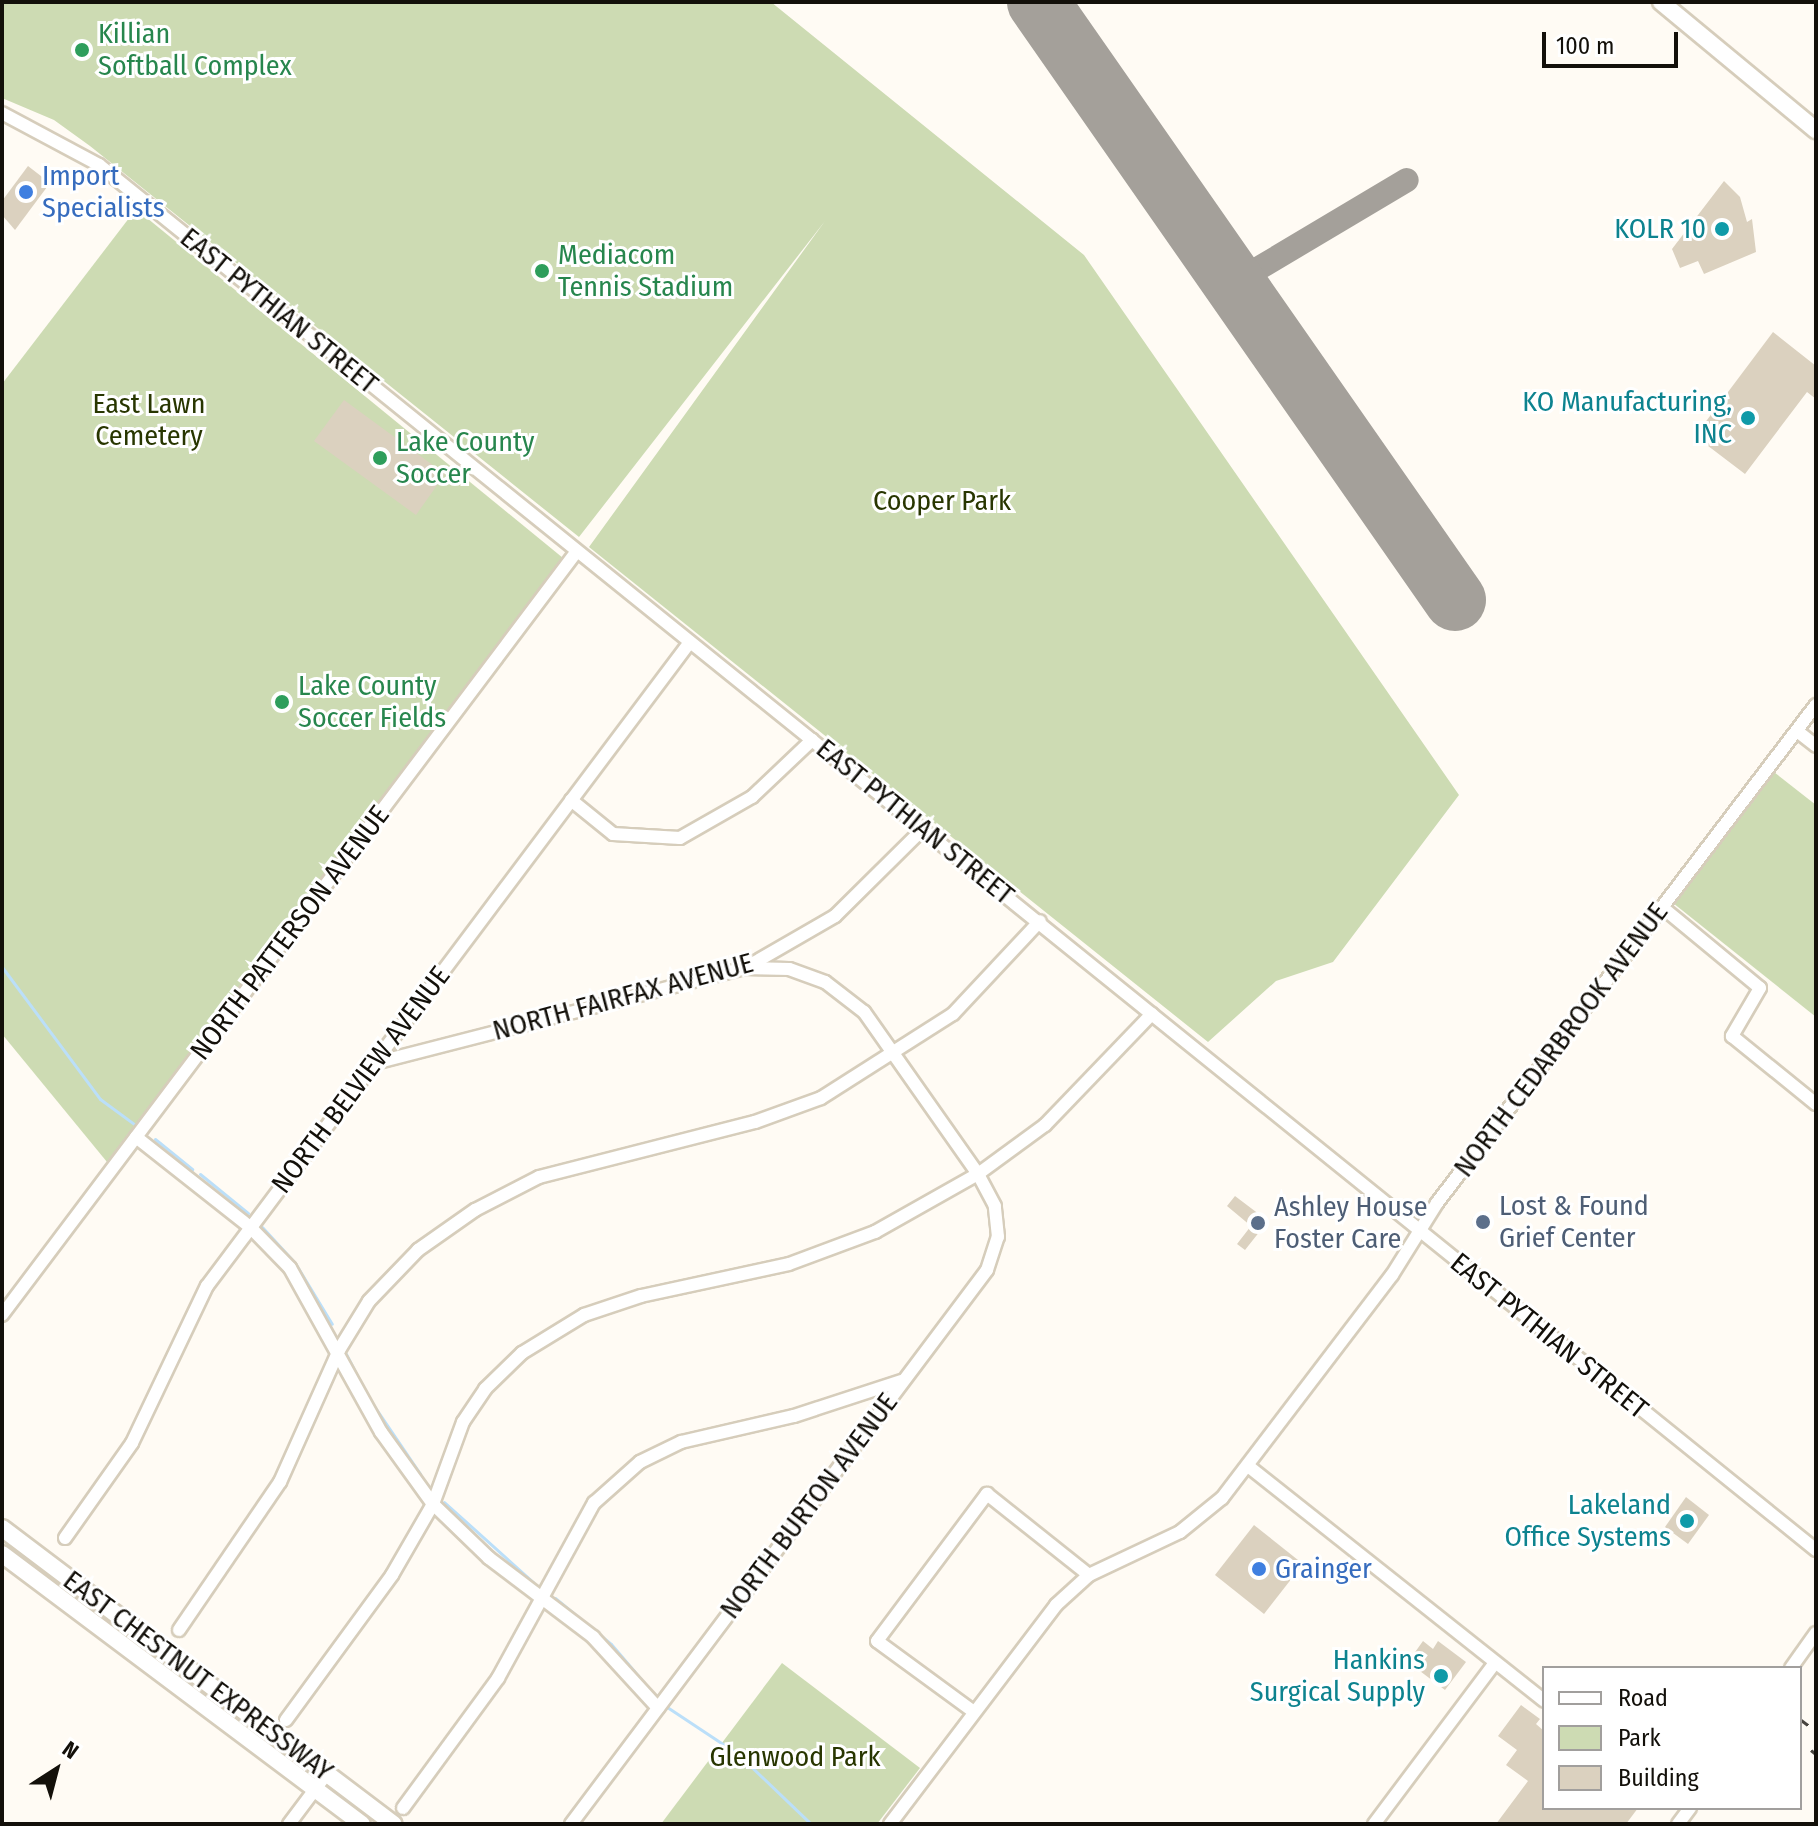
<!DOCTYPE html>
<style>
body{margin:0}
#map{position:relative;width:1818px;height:1826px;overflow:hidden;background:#fffbf4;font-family:"Fira Sans Condensed",sans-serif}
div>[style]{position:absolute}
.green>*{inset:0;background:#cddbb3}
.stream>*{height:3px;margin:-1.5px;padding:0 1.5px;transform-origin:1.5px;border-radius:1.5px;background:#bbdff9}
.taxiway>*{height:24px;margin:-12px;padding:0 12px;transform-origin:12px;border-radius:12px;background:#a4a09a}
.runway>*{height:62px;margin:-31px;padding:0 31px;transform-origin:31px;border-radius:31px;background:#a4a09a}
.building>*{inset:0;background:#dbd1bf}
.round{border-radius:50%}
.roads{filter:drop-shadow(2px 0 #d6cdbb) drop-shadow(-2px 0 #d6cdbb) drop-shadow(0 2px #d6cdbb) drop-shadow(0 -2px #d6cdbb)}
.minor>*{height:12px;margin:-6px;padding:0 6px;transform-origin:6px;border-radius:6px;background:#fff}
.major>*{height:16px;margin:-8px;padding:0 8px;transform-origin:8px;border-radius:8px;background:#fff}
.rail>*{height:3px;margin-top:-1.5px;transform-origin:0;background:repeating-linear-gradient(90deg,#48453f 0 10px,transparent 0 20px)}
.dots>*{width:22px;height:22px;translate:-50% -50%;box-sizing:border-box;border:4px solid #fff;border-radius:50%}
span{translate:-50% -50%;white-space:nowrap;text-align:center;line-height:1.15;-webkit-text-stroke:6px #fff;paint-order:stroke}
.leisure-label{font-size:28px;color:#27864d}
.left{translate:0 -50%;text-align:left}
.shop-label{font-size:28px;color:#366cbe}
.culture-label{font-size:28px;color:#0d838f}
.right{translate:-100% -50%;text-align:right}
.street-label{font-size:28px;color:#13100a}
.park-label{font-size:28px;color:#283600}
.service-label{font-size:28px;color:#4e5e75}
.frame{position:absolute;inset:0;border:4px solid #13100a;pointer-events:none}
.legend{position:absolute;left:1542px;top:1666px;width:260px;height:144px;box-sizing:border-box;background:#fff;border:2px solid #a19f9d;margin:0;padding:10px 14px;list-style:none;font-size:24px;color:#13100a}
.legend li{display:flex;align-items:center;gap:16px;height:40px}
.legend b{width:40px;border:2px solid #a19f9d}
.north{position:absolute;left:16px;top:1730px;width:80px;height:80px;-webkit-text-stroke:6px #fff;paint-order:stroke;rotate:36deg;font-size:22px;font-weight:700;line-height:32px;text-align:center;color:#13100a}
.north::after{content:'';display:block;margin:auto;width:28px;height:36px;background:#13100a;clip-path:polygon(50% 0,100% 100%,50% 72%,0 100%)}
.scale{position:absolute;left:1542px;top:32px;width:136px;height:36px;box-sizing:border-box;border:4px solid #13100a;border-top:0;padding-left:10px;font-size:24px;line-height:28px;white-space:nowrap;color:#13100a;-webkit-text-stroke:6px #fff;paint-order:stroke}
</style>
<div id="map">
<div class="green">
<i style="clip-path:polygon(2px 2px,771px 2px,1084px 255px,1459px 795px,1333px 962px,1276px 981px,1208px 1042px,589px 547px,825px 221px,579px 537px,90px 146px,54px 120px,2px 98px)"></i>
<i style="clip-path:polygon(136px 209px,563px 558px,107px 1162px,2px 1034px,2px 384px)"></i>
<i style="clip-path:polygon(1774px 772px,1816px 805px,1816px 1017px,1673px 903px)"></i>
<i style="clip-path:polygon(782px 1663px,920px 1768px,877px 1824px,661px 1824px)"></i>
</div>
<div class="stream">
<i style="left:2px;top:967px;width:164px;rotate:53.4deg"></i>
<i style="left:100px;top:1099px;width:42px;rotate:36.3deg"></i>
<i style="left:155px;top:1139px;width:48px;rotate:39deg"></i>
<i style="left:200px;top:1174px;width:62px;rotate:39.1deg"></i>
<i style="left:262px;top:1227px;width:49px;rotate:47.5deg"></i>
<i style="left:295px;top:1263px;width:71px;rotate:58.8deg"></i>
<i style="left:346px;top:1354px;width:44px;rotate:62.9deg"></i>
<i style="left:372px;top:1403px;width:86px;rotate:55.9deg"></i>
<i style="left:444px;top:1502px;width:120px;rotate:42deg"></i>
<i style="left:555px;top:1598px;width:72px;rotate:39.4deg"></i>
<i style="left:611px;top:1644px;width:63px;rotate:49.5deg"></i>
<i style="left:667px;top:1707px;width:85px;rotate:33.5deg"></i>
<i style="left:738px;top:1754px;width:101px;rotate:43.8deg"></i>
</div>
<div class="taxiway">
<i style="left:1234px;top:283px;width:201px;rotate:-30.8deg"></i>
</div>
<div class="runway">
<i style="left:1038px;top:2px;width:729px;rotate:55.11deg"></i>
</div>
<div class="building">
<i style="clip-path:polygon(28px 166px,50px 183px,15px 230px,2px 215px,2px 201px)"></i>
<i style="clip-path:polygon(1724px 181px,1740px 197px,1747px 222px,1752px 219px,1756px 252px,1704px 274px,1698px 261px,1680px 268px,1672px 249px)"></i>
<i style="clip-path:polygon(1773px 332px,1816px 366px,1816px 399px,1807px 392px,1745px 474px,1695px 436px)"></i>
<i style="clip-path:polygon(344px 400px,445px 474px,416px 515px,314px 441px)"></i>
<i style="clip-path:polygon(1235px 1196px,1268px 1221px,1245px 1250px,1237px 1244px,1251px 1226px,1227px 1206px)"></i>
<i class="round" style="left:1472px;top:1212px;width:20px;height:20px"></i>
<i style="clip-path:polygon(1686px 1497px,1709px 1515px,1688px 1544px,1665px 1527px)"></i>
<i style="clip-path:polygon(1254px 1525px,1303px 1564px,1264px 1614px,1215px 1575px)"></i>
<i style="clip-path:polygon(1423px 1641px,1433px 1649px,1438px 1641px,1466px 1662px,1445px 1690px,1408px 1662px)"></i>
<i style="clip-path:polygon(1521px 1705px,1540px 1719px,1536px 1724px,1544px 1731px,1544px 1808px,1638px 1808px,1626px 1824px,1496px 1824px,1528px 1781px,1506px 1765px,1517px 1750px,1498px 1736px)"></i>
</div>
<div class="roads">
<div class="minor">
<i style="left:2px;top:113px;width:110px;rotate:28.2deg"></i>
<i style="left:99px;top:165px;width:2206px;rotate:38.89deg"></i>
<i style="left:1797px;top:731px;width:24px;rotate:38deg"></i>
<i style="left:571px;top:800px;width:54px;rotate:39deg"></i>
<i style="left:613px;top:834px;width:67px;rotate:3.4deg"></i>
<i style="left:680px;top:838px;width:83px;rotate:-29.7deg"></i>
<i style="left:752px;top:797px;width:83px;rotate:-43.5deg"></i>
<i style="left:1662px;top:907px;width:127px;rotate:39.6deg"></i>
<i style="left:1760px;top:988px;width:56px;rotate:120.3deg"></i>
<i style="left:1732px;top:1036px;width:108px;rotate:39deg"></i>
<i style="left:375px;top:1063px;width:382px;rotate:-14.4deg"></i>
<i style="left:745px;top:968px;width:104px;rotate:-30deg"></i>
<i style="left:835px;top:916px;width:124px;rotate:-44.7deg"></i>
<i style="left:136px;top:1137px;width:145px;rotate:38.3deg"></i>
<i style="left:250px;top:1227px;width:57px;rotate:45.7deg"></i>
<i style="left:290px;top:1268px;width:188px;rotate:61deg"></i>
<i style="left:381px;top:1432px;width:89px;rotate:54.2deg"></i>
<i style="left:433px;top:1504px;width:78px;rotate:44deg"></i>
<i style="left:489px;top:1558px;width:131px;rotate:37.2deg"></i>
<i style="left:593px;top:1637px;width:96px;rotate:47.5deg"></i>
<i style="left:2px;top:1315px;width:956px;rotate:-53.03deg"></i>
<i style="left:1248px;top:1466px;width:378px;rotate:38.4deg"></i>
<i style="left:65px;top:1538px;width:116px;rotate:-54.8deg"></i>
<i style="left:132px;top:1443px;width:174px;rotate:-64.5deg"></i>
<i style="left:207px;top:1286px;width:805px;rotate:-53.13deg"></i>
<i style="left:179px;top:1630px;width:179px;rotate:-55.7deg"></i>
<i style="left:280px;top:1482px;width:145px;rotate:-65.9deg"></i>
<i style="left:339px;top:1350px;width:57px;rotate:-58.5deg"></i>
<i style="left:369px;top:1301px;width:71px;rotate:-46.1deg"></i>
<i style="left:418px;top:1250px;width:70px;rotate:-35.1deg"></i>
<i style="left:475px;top:1210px;width:72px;rotate:-27.3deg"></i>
<i style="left:539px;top:1177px;width:223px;rotate:-14.3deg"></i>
<i style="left:755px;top:1122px;width:70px;rotate:-20deg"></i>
<i style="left:821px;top:1098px;width:156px;rotate:-32.5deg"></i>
<i style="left:953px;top:1014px;width:127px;rotate:-46.9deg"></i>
<i style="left:1791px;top:1668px;width:43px;rotate:-54.5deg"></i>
<i style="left:974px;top:1712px;width:120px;rotate:-143.8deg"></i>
<i style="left:877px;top:1641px;width:184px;rotate:-53.2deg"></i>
<i style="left:987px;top:1494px;width:130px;rotate:38.5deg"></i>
<i style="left:286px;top:1720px;width:180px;rotate:-53.8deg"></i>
<i style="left:392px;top:1575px;width:82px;rotate:-60deg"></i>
<i style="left:433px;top:1504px;width:87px;rotate:-69.9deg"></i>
<i style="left:463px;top:1422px;width:40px;rotate:-56deg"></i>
<i style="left:485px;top:1389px;width:52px;rotate:-44.2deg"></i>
<i style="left:522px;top:1353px;width:73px;rotate:-31.5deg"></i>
<i style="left:584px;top:1315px;width:60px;rotate:-18.4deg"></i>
<i style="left:641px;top:1296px;width:151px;rotate:-12.2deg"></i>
<i style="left:789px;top:1264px;width:92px;rotate:-20.4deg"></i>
<i style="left:875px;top:1232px;width:118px;rotate:-29.4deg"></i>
<i style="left:978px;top:1174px;width:83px;rotate:-36.2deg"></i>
<i style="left:1045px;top:1125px;width:154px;rotate:-46.1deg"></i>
<i style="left:403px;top:1808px;width:161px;rotate:-53.8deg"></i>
<i style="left:498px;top:1678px;width:200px;rotate:-61.3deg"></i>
<i style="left:594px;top:1503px;width:62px;rotate:-41.7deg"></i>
<i style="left:640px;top:1462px;width:46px;rotate:-26deg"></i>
<i style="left:681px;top:1442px;width:116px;rotate:-13deg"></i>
<i style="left:794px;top:1416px;width:113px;rotate:-18.1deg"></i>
<i style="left:289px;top:1824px;width:65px;rotate:-53.1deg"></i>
<i style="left:571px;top:1824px;width:693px;rotate:-53.1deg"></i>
<i style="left:987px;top:1270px;width:35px;rotate:-72deg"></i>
<i style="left:998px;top:1237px;width:31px;rotate:-96deg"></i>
<i style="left:995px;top:1206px;width:36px;rotate:-118deg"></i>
<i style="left:978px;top:1174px;width:198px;rotate:-125.1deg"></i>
<i style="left:864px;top:1012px;width:49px;rotate:-142.4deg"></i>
<i style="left:825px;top:982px;width:38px;rotate:-160deg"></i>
<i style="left:789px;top:969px;width:44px;rotate:-178.7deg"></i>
<i style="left:890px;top:1824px;width:275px;rotate:-52.8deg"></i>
<i style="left:1056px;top:1605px;width:45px;rotate:-42.3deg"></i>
<i style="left:1089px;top:1575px;width:101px;rotate:-25.3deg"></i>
<i style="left:1180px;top:1532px;width:54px;rotate:-39deg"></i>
<i style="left:1222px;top:1498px;width:280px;rotate:-52.7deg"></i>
<i style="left:1392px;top:1275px;width:85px;rotate:-58deg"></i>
<i style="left:1437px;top:1203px;width:626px;rotate:-52.73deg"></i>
<i style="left:1374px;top:1824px;width:201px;rotate:-53.1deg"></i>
<i style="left:1678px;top:1824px;width:20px;rotate:-53deg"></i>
</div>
<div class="major">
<i style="left:1661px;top:2px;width:201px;rotate:39.6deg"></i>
<i style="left:2px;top:1528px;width:491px;rotate:37.1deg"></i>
<i style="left:2px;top:1554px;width:450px;rotate:36.9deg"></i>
</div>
</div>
<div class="rail">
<i style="left:1800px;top:1719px;width:20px;rotate:37deg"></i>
<i style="left:1811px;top:1750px;width:6px;rotate:39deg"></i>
</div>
<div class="dots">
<i style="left:82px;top:50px;background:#2e9e5b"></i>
<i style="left:26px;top:192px;background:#3f7fe0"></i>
<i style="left:1722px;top:229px;background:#0f9aa8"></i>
<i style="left:542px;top:271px;background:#2e9e5b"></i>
<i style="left:1748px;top:418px;background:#0f9aa8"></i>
<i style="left:380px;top:458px;background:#2e9e5b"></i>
<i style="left:282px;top:702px;background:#2e9e5b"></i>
<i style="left:1483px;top:1222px;background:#5c6f8a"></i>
<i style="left:1258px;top:1223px;background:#5c6f8a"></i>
<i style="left:1687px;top:1521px;background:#0f9aa8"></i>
<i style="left:1259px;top:1569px;background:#3f7fe0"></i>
<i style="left:1441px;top:1676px;background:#0f9aa8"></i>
</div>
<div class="leisure-label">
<span class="left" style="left:98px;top:50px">Killian<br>Softball Complex</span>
<span class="left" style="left:558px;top:271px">Mediacom<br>Tennis Stadium</span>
<span class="left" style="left:396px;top:458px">Lake County<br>Soccer</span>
<span class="left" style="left:298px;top:702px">Lake County<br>Soccer Fields</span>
</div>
<div class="shop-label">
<span class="left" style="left:42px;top:192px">Import<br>Specialists</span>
<span class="left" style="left:1275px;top:1569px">Grainger</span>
</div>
<div class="culture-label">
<span class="right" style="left:1706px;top:229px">KOLR 10</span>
<span class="right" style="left:1732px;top:418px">KO Manufacturing,<br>INC</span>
<span class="right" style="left:1671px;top:1521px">Lakeland<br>Office Systems</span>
<span class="right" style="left:1425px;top:1676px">Hankins<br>Surgical Supply</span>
</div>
<div class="street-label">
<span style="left:279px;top:311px;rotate:39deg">EAST PYTHIAN STREET</span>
<span style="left:915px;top:822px;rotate:39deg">EAST PYTHIAN STREET</span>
<span style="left:290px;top:933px;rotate:-53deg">NORTH PATTERSON AVENUE</span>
<span style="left:623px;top:997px;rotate:-15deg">NORTH FAIRFAX AVENUE</span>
<span style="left:1561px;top:1040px;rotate:-53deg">NORTH CEDARBROOK AVENUE</span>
<span style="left:361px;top:1080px;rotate:-53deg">NORTH BELVIEW AVENUE</span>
<span style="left:1549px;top:1336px;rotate:39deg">EAST PYTHIAN STREET</span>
<span style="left:809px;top:1506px;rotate:-53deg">NORTH BURTON AVENUE</span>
<span style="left:198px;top:1676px;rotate:37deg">EAST CHESTNUT EXPRESSWAY</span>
</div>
<div class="park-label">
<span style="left:149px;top:420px">East Lawn<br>Cemetery</span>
<span style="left:942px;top:501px">Cooper Park</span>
<span style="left:795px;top:1757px">Glenwood Park</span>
</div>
<div class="service-label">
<span class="left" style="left:1499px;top:1222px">Lost &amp; Found<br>Grief Center</span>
<span class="left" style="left:1274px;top:1223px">Ashley House<br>Foster Care</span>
</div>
<div class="frame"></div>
<ul class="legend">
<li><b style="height:10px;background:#fff"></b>Road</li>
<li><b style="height:22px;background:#cddbb3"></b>Park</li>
<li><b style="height:22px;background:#dbd1bf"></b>Building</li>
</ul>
<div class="north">N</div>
<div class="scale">100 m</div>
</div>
